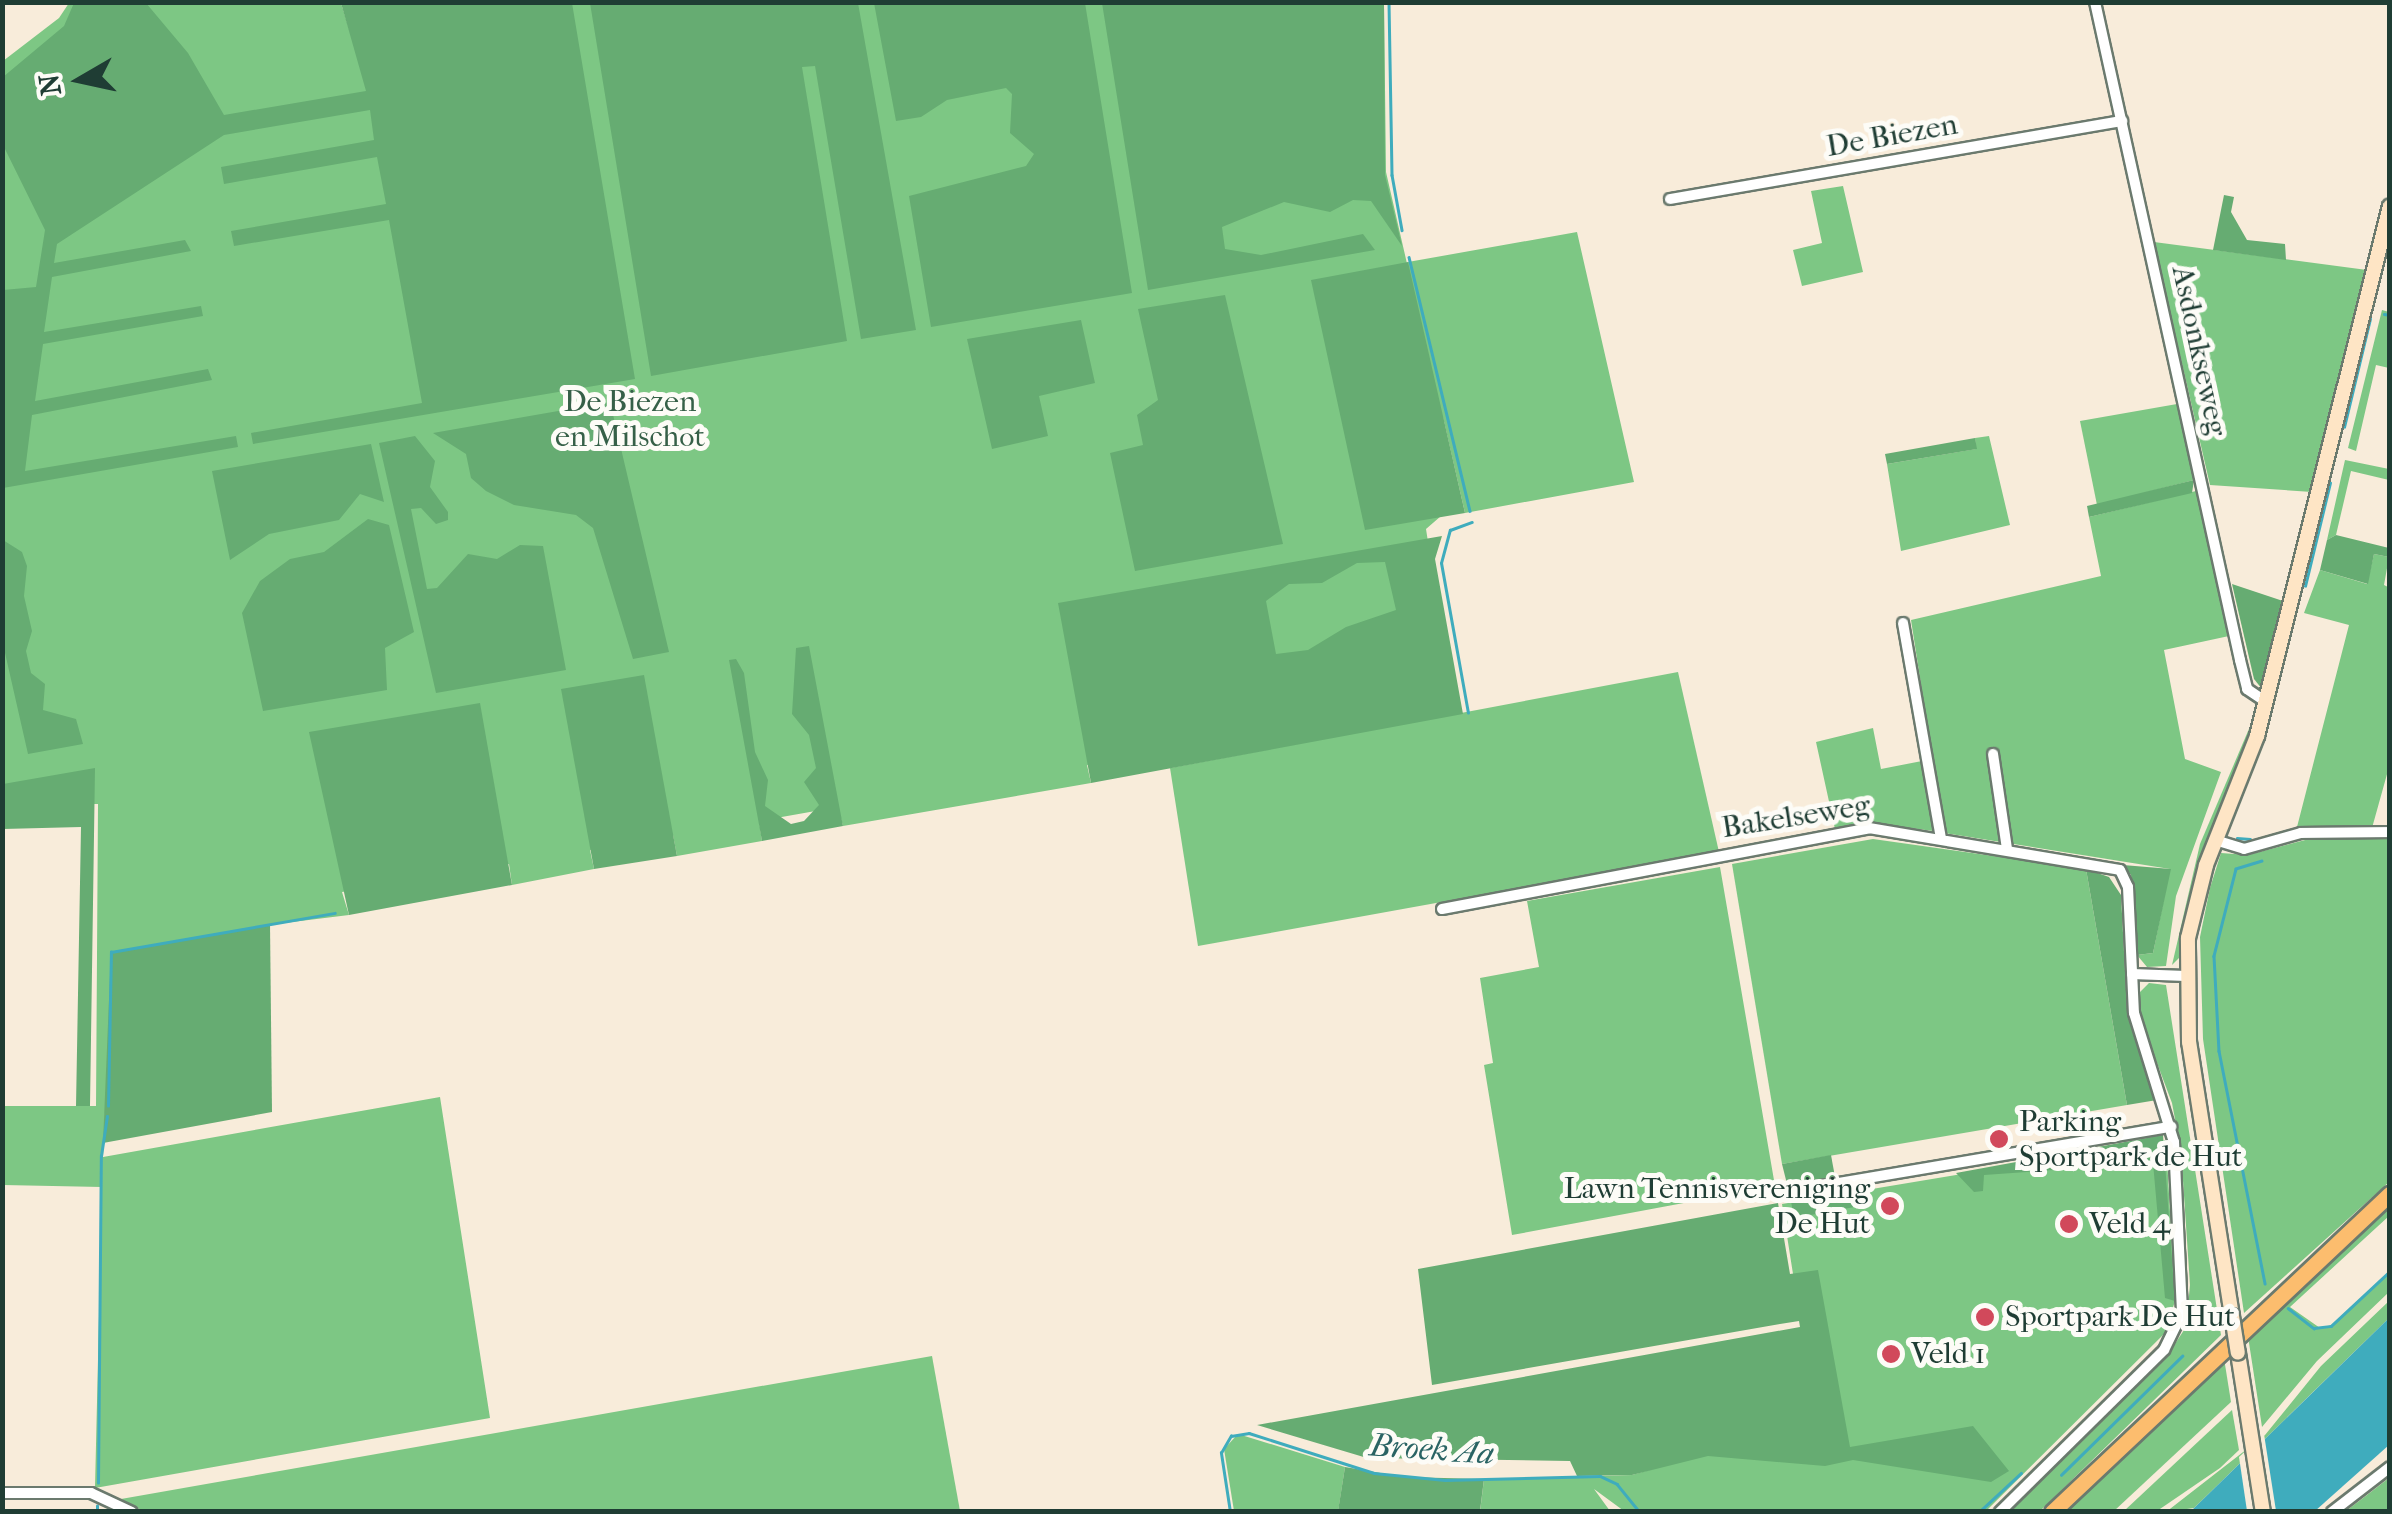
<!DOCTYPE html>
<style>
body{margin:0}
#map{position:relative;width:2392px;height:1514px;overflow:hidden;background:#f8ecda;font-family:"IM FELL French Canon",serif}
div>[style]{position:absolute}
.green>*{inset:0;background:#7dc784}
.forest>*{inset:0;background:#66ac72}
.water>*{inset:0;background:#3facbd}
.pier>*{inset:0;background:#f8ecda}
.stream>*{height:2.5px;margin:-1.25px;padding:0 1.25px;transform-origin:1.25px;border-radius:1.25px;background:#3facbd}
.roads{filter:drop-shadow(2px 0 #6b7a6e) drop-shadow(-2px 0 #6b7a6e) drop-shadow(0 2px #6b7a6e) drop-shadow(0 -2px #6b7a6e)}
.street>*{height:10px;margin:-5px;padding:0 5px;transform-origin:5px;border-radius:5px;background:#fff}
.secondary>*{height:14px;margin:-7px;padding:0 7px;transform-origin:7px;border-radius:7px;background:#fee5c5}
.primary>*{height:15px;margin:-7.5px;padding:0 7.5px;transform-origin:7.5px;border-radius:7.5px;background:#fcbd6e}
.bridges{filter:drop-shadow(2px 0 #6b7a6e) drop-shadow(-2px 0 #6b7a6e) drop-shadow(0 2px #6b7a6e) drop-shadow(0 -2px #6b7a6e)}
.secondary-bridge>*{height:14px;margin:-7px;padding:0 7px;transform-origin:7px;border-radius:7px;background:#fee5c5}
.dots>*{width:28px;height:28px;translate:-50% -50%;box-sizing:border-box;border:5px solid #fdfcf7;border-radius:50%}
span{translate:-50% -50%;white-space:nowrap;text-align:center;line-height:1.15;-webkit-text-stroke:10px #fdfcf7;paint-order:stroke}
.street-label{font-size:30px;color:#1f3d34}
.park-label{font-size:30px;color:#366048}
.poi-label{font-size:30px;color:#1f3d34}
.left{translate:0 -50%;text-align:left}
.right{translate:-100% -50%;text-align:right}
.water-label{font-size:32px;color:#2a6464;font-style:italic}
.frame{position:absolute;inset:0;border:5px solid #1f3d34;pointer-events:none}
.north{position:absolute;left:30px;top:30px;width:100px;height:100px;-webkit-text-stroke:8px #fdfcf7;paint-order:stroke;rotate:261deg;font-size:28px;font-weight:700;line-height:40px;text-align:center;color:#1f3d34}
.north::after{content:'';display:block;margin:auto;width:35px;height:45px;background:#1f3d34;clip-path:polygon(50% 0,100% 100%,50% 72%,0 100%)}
</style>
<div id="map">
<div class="green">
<i style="clip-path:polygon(69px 3px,341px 3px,367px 87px,354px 3px,1384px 3px,1386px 172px,1408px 268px,1408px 262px,1577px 232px,1634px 482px,1465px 513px,1443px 417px,1456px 503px,1426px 529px,1452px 696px,1087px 765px,1091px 783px,843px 826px,838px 807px,759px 821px,762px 841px,677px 856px,673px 835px,590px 850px,594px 869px,512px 885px,509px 864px,342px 892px,349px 915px,268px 925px,105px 1112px,103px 1157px,440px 1097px,490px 1418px,95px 1488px,102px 1187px,3px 1185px,3px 1106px,96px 1106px,98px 804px,2px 804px,3px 61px,59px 18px)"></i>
<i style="clip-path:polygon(1843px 186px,1863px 272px,1802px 286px,1793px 250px,1822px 243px,1811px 191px)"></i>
<i style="clip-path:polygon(2154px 242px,2367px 270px,2312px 492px,2210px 485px)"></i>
<i style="clip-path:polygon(2382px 310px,2389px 312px,2389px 368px,2376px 365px,2356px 451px,2348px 448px)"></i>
<i style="clip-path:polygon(2177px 404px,2194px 480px,2097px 505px,2080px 421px)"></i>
<i style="clip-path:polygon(1989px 436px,2010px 525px,1901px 551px,1887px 464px,1976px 449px,1975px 438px)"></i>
<i style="clip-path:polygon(2345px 460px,2389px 469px,2389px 480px,2351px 471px,2336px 535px,2327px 540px)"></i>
<i style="clip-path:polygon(2196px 491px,2229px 636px,2164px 650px,2185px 759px,2221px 772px,2176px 896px,2166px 966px,2147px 967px,2137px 955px,2153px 953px,2170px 869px,1944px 833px,1911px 620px,2101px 576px,2089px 517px)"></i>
<i style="clip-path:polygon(2374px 554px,2389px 557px,2384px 585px,2390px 588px,2389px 767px,2372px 828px,2297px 827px,2349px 625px,2304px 613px,2320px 570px,2367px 584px)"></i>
<i style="clip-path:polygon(1678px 672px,1719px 852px,1198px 946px,1170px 768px)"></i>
<i style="clip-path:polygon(2257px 710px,2182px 955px,2172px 965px,2200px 844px)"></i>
<i style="clip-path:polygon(1873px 728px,1881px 769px,1922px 761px,1933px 831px,1873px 823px,1835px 829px,1816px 742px)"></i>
<i style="clip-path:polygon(2389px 837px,2389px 1182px,2244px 1313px,2203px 1039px,2200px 937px,2210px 888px,2221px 853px,2248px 855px,2309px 839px)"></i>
<i style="clip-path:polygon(1873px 839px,2086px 869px,2127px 1105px,1782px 1164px,1732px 864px)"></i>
<i style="clip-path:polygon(1720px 867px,1775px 1186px,1512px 1235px,1484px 1065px,1493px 1063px,1480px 978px,1539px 967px,1527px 901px)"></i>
<i style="clip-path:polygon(2149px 983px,2166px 985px,2221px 1335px,2040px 1511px,2007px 1512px,2165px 1359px,2186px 1327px,2190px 1285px,2181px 1151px,2172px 1103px,2139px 1015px,2138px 994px)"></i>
<i style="clip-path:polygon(2166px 1140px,2175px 1301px,2165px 1333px,1986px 1511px,1624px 1511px,1594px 1489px,1610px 1511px,1480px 1512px,1484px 1479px,1632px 1475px,1705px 1454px,1821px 1452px,1782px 1204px)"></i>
<i style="clip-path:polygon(2389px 1202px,2389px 1216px,2290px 1307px,2320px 1328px,2332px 1325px,2389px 1273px,2389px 1292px,2317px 1361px,2262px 1427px,2247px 1330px)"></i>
<i style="clip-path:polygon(2389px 1301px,2389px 1318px,2194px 1508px,2166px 1512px,2265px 1435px,2321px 1366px)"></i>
<i style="clip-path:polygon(2223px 1352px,2231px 1402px,2114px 1511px,2061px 1512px)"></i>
<i style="clip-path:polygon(932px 1356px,960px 1511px,145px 1512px,121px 1499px)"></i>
<i style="clip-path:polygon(2232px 1410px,2239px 1450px,2220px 1468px,2157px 1511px,2124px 1511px)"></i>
<i style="clip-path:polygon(1238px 1434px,1345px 1467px,1338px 1512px,1234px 1511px,1224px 1449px)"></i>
<i style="clip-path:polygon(2389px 1478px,2389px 1511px,2346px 1511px,2367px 1495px)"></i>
</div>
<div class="forest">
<i style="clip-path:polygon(74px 3px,146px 3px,188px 53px,224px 115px,366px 91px,341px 3px,572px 3px,635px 379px,253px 444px,251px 433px,422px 403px,389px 220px,234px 246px,231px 231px,386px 204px,377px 157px,224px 184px,221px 167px,374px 140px,370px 110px,224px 135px,57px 244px,54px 263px,185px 240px,191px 251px,52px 277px,44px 332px,201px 306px,203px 316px,43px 344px,35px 401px,208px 369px,212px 380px,32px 415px,25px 471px,236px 436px,238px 447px,3px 488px,3px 290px,36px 287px,45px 230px,3px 145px,3px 77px,64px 26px)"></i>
<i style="clip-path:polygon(590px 3px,858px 3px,916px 330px,861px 339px,815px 66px,802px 67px,847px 341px,651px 376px)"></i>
<i style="clip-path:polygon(874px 3px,1085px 3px,1132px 293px,931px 327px,909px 196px,1026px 166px,1034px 154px,1010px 133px,1012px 94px,1006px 88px,947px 100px,921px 117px,896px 121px)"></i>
<i style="clip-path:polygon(1102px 3px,1384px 3px,1385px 175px,1402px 246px,1371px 201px,1353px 200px,1330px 212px,1284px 202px,1222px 227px,1225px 249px,1261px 255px,1363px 234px,1375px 250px,1148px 290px)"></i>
<i style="clip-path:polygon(2224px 195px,2234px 197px,2231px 212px,2247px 240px,2285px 244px,2286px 260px,2213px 250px)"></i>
<i style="clip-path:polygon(1408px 262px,1465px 513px,1365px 530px,1311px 280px)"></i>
<i style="clip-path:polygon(1225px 295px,1283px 544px,1135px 571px,1110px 453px,1143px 445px,1137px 415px,1158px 400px,1138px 309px)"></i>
<i style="clip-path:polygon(1081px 320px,1095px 383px,1039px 396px,1048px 436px,992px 449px,967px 339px)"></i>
<i style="clip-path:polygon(610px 402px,669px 652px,633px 659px,593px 528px,576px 515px,514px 505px,486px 491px,471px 478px,466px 454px,433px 433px)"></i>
<i style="clip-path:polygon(415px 436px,435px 461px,430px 487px,448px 512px,448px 520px,436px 524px,421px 508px,411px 509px,427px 589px,437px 588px,468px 554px,497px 559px,520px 545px,543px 546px,566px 670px,436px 693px,379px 443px)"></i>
<i style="clip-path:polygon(1975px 438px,1977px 449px,1887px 464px,1885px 454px)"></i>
<i style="clip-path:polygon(371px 444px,384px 502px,360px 494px,339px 520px,269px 534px,230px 560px,212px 471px)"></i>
<i style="clip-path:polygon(2194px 480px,2192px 493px,2089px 517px,2087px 506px)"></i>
<i style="clip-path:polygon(368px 519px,389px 525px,414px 632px,385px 648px,387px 690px,263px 711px,242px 613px,260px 581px,290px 559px,324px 552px)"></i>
<i style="clip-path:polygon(2336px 535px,2389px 548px,2389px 557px,2374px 554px,2368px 584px,2320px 570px,2327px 540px)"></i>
<i style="clip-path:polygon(evenodd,1442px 536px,1435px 559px,1463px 714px,1091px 783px,1058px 603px,1442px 536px,1385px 562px,1396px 610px,1346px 627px,1308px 650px,1276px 654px,1266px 601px,1289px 584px,1322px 583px,1357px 563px,1385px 562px)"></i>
<i style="clip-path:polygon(3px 540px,22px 552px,27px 566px,24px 596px,32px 631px,26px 651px,31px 673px,45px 684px,43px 710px,76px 719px,83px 744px,28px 754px,3px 644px)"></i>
<i style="clip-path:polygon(2232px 584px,2286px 602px,2262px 689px,2254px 679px)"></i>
<i style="clip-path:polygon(809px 646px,843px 826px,762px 841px,729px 660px,736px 659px,744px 673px,755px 752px,768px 780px,765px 806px,791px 824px,804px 821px,819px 805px,804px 782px,816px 768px,809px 735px,792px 714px,796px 648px)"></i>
<i style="clip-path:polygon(644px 675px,677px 856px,594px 869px,561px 689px)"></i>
<i style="clip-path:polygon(480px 703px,512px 885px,349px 915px,309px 732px)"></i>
<i style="clip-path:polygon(95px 768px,90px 1106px,76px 1106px,81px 827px,3px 829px,3px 784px)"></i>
<i style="clip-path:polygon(2123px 865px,2171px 869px,2153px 953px,2137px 955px,2131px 875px)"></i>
<i style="clip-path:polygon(2086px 869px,2109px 877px,2121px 895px,2127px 1009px,2157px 1100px,2127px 1105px)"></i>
<i style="clip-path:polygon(270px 924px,272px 1112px,103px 1143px,111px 952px)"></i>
<i style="clip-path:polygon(2163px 1135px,2175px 1301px,2165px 1298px,2153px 1163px,1984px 1175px,1983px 1191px,1974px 1192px,1956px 1173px)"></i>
<i style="clip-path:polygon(1831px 1155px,1835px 1177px,1787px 1184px,1782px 1164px)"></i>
<i style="clip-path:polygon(1867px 1187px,1871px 1204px,1794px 1218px,1791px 1201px)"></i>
<i style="clip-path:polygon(1778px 1203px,1790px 1274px,1818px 1270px,1850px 1447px,1973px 1426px,2009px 1471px,1991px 1482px,1853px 1460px,1825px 1466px,1708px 1456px,1632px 1475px,1577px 1476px,1570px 1461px,1367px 1458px,1257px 1425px,1800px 1327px,1799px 1321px,1780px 1324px,1432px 1385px,1418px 1269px)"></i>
<i style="clip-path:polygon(1345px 1467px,1404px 1477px,1484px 1479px,1480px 1511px,1338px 1511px)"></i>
</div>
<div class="water">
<i style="clip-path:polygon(2389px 1318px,2389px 1445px,2315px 1511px,2190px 1512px)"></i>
</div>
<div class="pier">
<i style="clip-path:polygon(2264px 1434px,2276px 1511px,2247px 1511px,2239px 1457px)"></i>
</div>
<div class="stream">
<i style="left:1389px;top:2px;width:173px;rotate:89deg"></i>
<i style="left:1392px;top:175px;width:56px;rotate:79.7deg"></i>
<i style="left:1409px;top:257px;width:261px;rotate:76.5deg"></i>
<i style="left:2384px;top:314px;width:6px;rotate:9deg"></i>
<i style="left:2344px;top:427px;width:111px;rotate:-76.5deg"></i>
<i style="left:2305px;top:586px;width:106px;rotate:-76.4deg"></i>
<i style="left:1468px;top:713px;width:152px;rotate:-100.2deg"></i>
<i style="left:1441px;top:563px;width:34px;rotate:-75deg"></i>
<i style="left:1450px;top:530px;width:23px;rotate:-20deg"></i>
<i style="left:2237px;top:838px;width:13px;rotate:4deg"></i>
<i style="left:2262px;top:861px;width:27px;rotate:163deg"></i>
<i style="left:2236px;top:869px;width:90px;rotate:104.2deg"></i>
<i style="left:2214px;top:956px;width:95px;rotate:87deg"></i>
<i style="left:2219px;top:1051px;width:237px;rotate:78.8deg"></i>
<i style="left:108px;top:1106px;width:154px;rotate:-88.9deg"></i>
<i style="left:111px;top:952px;width:227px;rotate:-9.9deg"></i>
<i style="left:2288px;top:1308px;width:33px;rotate:38deg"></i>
<i style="left:2314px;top:1328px;width:17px;rotate:-7deg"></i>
<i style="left:2331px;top:1326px;width:81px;rotate:-43deg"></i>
<i style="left:2061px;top:1475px;width:170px;rotate:-44.5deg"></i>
<i style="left:98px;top:1483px;width:327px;rotate:-89.5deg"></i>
<i style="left:101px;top:1156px;width:40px;rotate:-81.5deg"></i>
<i style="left:97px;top:1512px;width:6px;rotate:-90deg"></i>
<i style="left:1230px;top:1512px;width:60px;rotate:-98.7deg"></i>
<i style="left:1221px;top:1453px;width:20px;rotate:-60deg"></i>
<i style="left:1231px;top:1436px;width:18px;rotate:-9deg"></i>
<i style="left:1249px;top:1433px;width:131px;rotate:17.7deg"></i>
<i style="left:1374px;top:1473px;width:71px;rotate:5.6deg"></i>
<i style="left:1445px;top:1480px;width:155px;rotate:-1.5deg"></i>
<i style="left:1600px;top:1476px;width:19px;rotate:25deg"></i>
<i style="left:1617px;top:1484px;width:36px;rotate:51deg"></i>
<i style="left:1979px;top:1512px;width:57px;rotate:-42.9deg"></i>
</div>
<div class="roads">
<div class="street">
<i style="left:2095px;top:2px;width:674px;rotate:77.57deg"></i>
<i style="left:2240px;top:660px;width:30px;rotate:76deg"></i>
<i style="left:2247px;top:689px;width:23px;rotate:34deg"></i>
<i style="left:1670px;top:199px;width:459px;rotate:-9.8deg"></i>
<i style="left:1903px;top:623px;width:219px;rotate:80deg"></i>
<i style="left:1993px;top:754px;width:96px;rotate:81.6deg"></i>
<i style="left:2215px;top:840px;width:30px;rotate:17deg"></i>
<i style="left:2244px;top:849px;width:59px;rotate:-15.7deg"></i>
<i style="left:2301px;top:833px;width:89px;rotate:-0.6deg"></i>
<i style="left:1442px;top:909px;width:435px;rotate:-10.7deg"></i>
<i style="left:1869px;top:828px;width:254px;rotate:9.5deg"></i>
<i style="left:2120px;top:870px;width:19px;rotate:65deg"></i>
<i style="left:2128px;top:887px;width:126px;rotate:87.3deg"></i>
<i style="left:2134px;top:1013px;width:135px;rotate:72.8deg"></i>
<i style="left:2174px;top:1142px;width:171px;rotate:87.3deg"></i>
<i style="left:2182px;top:1313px;width:41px;rotate:115.9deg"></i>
<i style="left:2164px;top:1350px;width:231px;rotate:135.4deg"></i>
<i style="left:2132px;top:974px;width:54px;rotate:2.1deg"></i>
<i style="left:1779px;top:1193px;width:398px;rotate:-9.6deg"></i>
<i style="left:2px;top:1493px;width:89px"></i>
<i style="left:91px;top:1493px;width:45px;rotate:24.9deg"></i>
<i style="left:2332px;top:1512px;width:73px;rotate:-37.8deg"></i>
</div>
<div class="secondary">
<i style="left:2232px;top:1316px;width:277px;rotate:-98.9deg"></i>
<i style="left:2189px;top:1042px;width:104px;rotate:-90.6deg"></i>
<i style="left:2188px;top:938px;width:75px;rotate:-76.1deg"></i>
<i style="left:2206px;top:865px;width:139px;rotate:-68.4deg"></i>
<i style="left:2257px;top:736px;width:546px;rotate:-75.91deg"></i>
<i style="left:2238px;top:1353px;width:161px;rotate:81.1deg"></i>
</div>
<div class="primary">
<i style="left:2052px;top:1512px;width:464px;rotate:-43.3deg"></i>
</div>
</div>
<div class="bridges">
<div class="secondary-bridge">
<i style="left:2232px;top:1316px;width:37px;rotate:81deg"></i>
</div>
</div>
<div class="dots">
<i style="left:1999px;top:1139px;background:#d1495b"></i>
<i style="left:1890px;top:1206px;background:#d1495b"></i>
<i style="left:2069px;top:1224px;background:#d1495b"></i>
<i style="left:1985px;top:1317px;background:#d1495b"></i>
<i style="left:1891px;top:1354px;background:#d1495b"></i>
</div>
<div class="street-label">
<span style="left:1892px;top:136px;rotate:-10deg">De Biezen</span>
<span style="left:2199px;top:351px;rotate:78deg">Asdonkseweg</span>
<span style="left:1796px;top:817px;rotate:-9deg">Bakelseweg</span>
</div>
<div class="park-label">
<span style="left:630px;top:419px">De Biezen<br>en Milschot</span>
</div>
<div class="poi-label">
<span class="left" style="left:2019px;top:1139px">Parking<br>Sportpark de Hut</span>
<span class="right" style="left:1870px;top:1206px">Lawn Tennisvereniging<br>De Hut</span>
<span class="left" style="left:2089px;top:1224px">Veld 4</span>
<span class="left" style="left:2005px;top:1317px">Sportpark De Hut</span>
<span class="left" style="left:1911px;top:1354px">Veld 1</span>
</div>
<div class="water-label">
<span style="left:1432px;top:1450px;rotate:4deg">Broek Aa</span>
</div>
<div class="frame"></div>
<div class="north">N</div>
</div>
